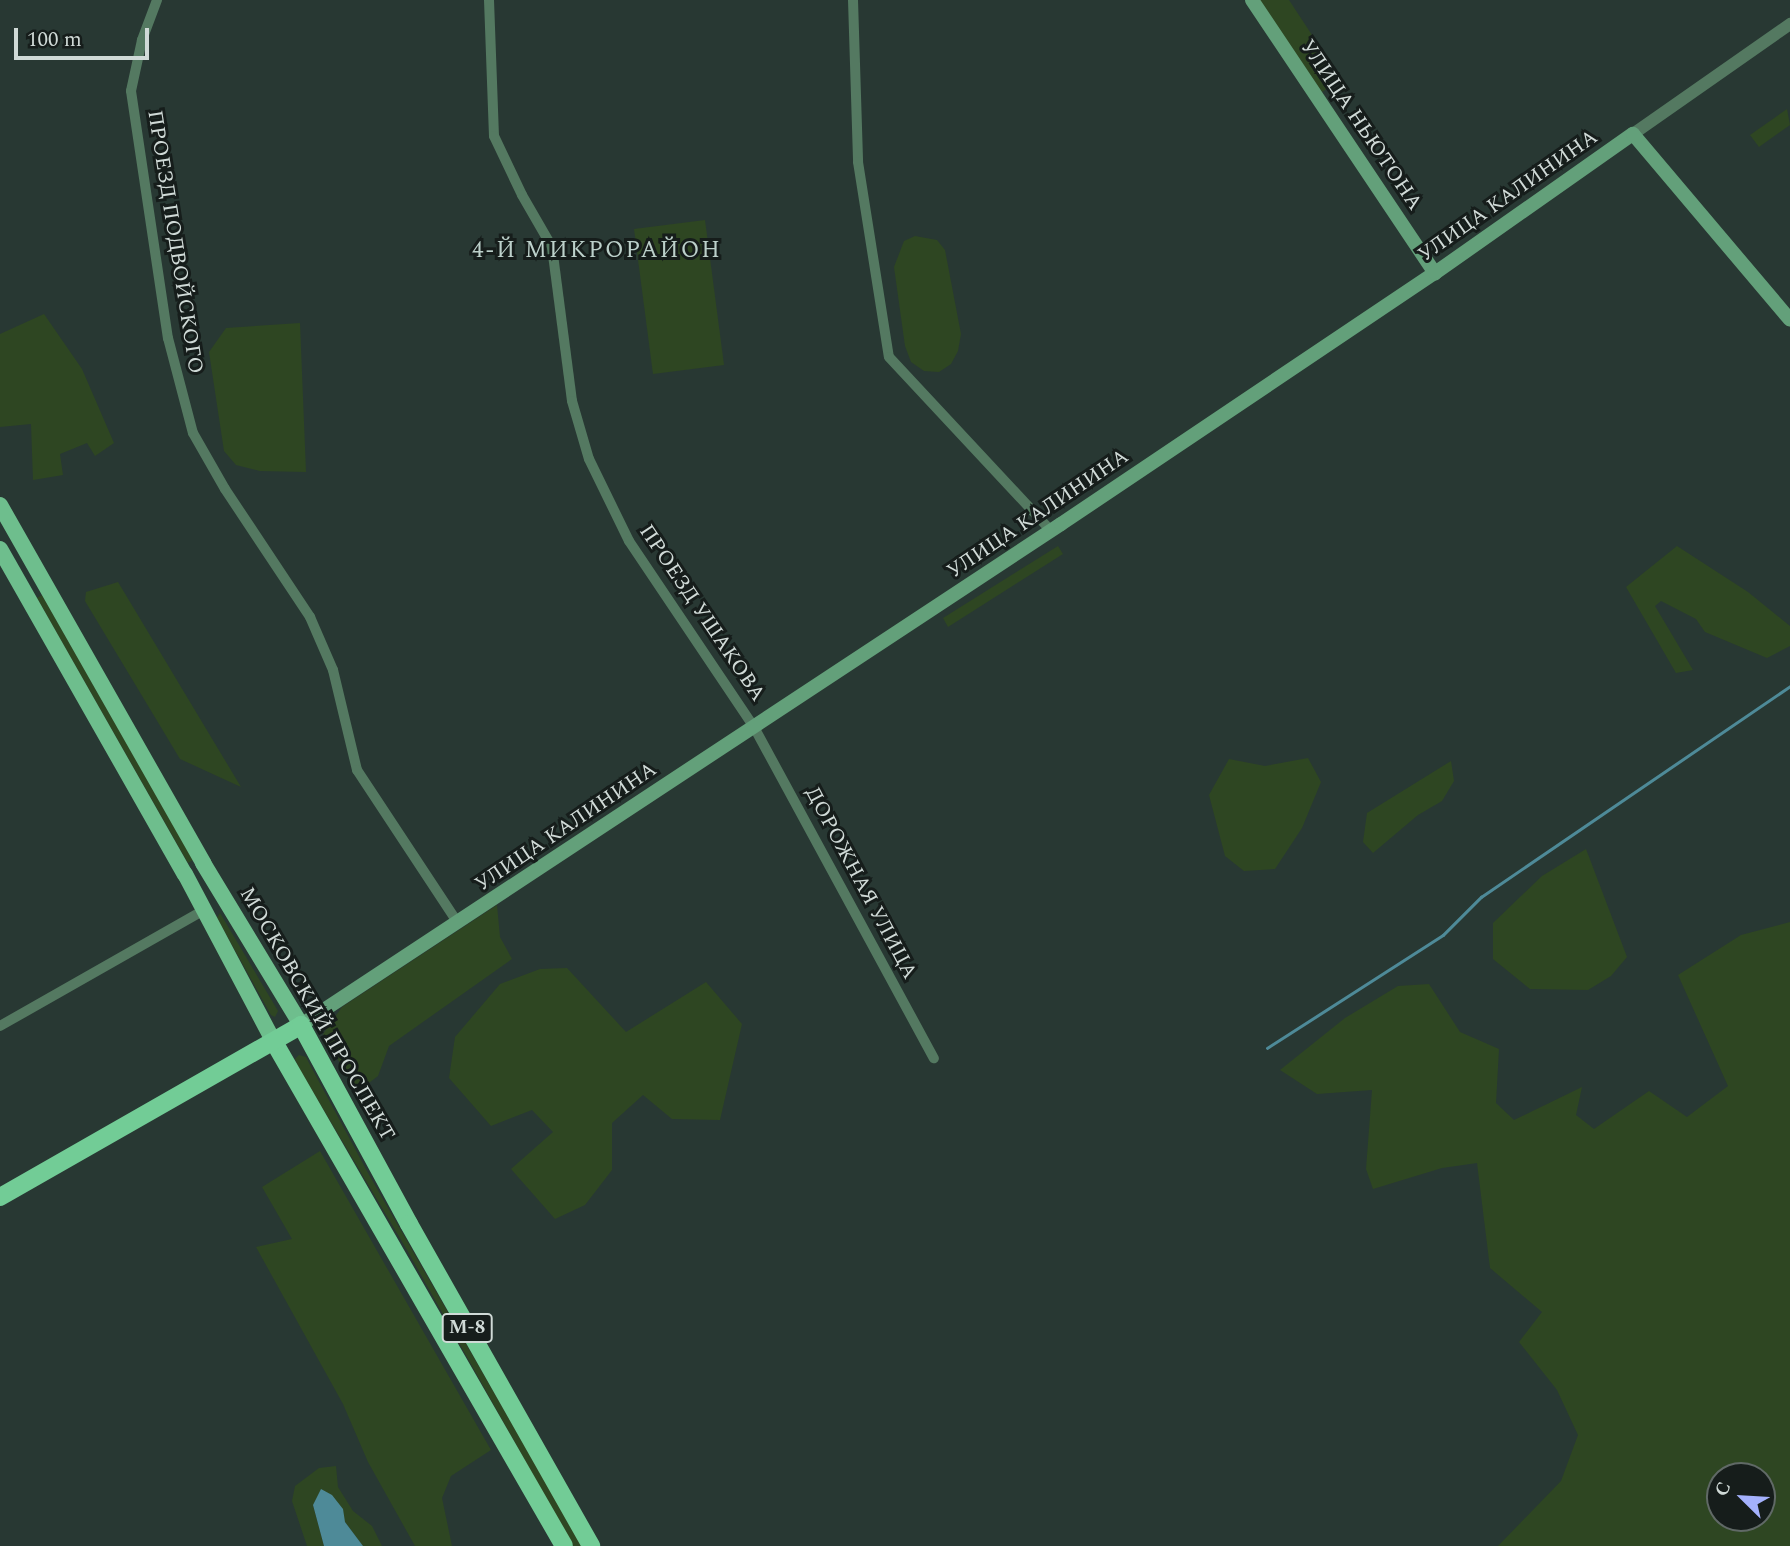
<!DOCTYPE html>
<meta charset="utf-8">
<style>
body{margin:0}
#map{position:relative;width:1790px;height:1546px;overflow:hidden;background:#283833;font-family:Spectral,serif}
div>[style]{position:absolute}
.green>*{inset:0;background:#2e4622}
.water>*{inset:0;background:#4e8a98}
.stream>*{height:2.5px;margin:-1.25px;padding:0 1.25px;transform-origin:1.25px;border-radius:1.25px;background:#4e8a98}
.minor>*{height:10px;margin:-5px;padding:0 5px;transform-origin:5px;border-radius:5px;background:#547961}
.tertiary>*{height:12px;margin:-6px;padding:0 6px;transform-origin:6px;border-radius:6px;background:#547961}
.secondary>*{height:14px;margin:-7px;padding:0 7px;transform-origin:7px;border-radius:7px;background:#63a07a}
.primary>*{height:16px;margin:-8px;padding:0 8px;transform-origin:8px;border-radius:8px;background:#6ebe8d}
.trunk>*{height:18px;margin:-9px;padding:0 9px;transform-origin:9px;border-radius:9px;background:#72cc96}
span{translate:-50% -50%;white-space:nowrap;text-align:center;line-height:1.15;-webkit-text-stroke:6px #161d1b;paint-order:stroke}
.shield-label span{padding:2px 5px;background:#161d1b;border:2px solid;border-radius:5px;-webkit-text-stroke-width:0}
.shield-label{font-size:19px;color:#d0dad7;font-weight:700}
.street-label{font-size:21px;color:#d0dad7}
.neighbourhood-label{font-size:23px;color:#bcd0ca;letter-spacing:2px}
.north{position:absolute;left:1706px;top:1462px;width:70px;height:70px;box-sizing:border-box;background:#161d1b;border:2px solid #606966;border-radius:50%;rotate:294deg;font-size:19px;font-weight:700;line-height:28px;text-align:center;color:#d0dad7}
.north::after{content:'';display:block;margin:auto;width:24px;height:32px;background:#a4b1fc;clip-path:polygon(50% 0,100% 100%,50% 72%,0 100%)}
.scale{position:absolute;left:14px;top:28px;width:135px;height:32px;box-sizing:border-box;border:4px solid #d0dad7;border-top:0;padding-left:9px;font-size:21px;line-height:24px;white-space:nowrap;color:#d0dad7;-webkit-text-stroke:5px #161d1b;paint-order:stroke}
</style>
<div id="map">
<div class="green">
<i style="clip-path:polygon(1258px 0,1289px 0,1341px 79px,1322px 92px)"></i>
<i style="clip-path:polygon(1787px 109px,1790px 125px,1759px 147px,1750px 135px)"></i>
<i style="clip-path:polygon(705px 220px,724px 365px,653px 374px,634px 229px)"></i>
<i style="clip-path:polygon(915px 236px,937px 240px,945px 250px,961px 334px,958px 351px,951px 364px,939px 372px,924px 371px,911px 362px,905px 346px,894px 267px,904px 241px)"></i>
<i style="clip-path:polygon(44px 314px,82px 369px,114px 443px,95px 456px,87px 443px,60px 454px,63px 475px,33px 480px,31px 424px,0 427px,0 334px)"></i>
<i style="clip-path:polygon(300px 323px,306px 472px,260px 471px,236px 465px,224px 451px,209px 352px,226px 328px)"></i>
<i style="clip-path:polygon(1058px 546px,1063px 554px,948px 627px,943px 618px)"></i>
<i style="clip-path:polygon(1677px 546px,1748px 592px,1790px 626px,1790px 646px,1767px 658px,1705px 632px,1696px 619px,1661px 601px,1655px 606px,1693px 670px,1676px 673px,1626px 587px)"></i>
<i style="clip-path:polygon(118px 582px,241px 787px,180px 759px,85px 601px,86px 592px)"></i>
<i style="clip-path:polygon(42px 595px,193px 860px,188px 863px,37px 598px)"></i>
<i style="clip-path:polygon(1308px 758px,1321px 782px,1302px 828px,1275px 869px,1244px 871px,1225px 856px,1209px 795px,1229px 759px,1265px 766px)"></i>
<i style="clip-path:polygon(1451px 761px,1454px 781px,1442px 801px,1418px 815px,1373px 853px,1363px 842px,1367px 813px)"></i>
<i style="clip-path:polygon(1586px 849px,1627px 957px,1611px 976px,1588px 990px,1530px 989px,1493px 959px,1493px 923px,1542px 876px)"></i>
<i style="clip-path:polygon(497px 905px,500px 937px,512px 959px,389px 1046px,378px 1076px,357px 1092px,323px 1034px,342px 1007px)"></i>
<i style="clip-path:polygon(220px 913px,278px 1011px,275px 1017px,271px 1015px,217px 918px)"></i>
<i style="clip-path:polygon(evenodd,1790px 922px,1790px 1546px,1498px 1546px,1561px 1481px,1578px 1435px,1557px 1390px,1519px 1342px,1542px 1312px,1490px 1268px,1477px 1163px,1442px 1168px,1373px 1189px,1366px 1169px,1372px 1090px,1317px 1094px,1280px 1070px,1345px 1018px,1398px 986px,1429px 984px,1460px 1032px,1499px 1049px,1496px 1103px,1514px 1120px,1582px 1087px,1576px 1115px,1594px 1129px,1649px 1091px,1687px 1117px,1728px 1086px,1678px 975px,1741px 935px,1790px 922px,1762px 1476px,1762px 1518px,1720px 1518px,1720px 1476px,1762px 1476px)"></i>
<i style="clip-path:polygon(567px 968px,626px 1032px,706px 982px,742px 1024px,720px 1120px,672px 1119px,643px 1095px,612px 1123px,612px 1170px,585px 1205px,555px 1219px,511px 1169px,553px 1132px,532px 1110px,491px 1126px,449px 1078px,455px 1037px,500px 984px,540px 969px)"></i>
<i style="clip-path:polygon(299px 1055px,306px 1057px,309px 1063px,368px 1173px,582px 1546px,573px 1546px,407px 1250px,300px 1070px,295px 1059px)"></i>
<i style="clip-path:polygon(320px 1151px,491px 1450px,451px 1476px,442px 1498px,452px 1546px,415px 1546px,368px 1462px,343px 1404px,256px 1247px,292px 1239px,262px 1187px)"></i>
<i style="clip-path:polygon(336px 1466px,338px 1487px,353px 1511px,372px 1526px,382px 1546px,363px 1546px,345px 1522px,313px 1505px,324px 1546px,307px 1546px,292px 1501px,295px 1486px,319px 1468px)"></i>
</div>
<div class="water">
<i style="clip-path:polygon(321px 1489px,332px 1495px,343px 1509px,345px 1522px,363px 1546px,324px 1546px,313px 1505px)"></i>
</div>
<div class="stream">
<i style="left:1267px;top:1048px;width:209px;rotate:-32.7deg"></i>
<i style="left:1443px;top:935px;width:54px;rotate:-45deg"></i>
<i style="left:1481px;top:897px;width:374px;rotate:-34.3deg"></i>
</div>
<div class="minor">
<i style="left:157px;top:0;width:43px;rotate:110.6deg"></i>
<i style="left:142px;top:40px;width:52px;rotate:102.2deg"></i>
<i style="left:131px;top:91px;width:250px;rotate:81.5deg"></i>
<i style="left:168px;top:338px;width:98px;rotate:75.3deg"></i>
<i style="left:193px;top:433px;width:64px;rotate:60.3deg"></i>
<i style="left:225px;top:489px;width:154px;rotate:56.4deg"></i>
<i style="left:310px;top:617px;width:58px;rotate:66.5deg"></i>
<i style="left:333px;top:670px;width:103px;rotate:76.5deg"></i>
<i style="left:357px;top:770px;width:183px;rotate:56.6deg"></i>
<i style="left:489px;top:0;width:136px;rotate:87.9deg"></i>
<i style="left:494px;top:136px;width:65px;rotate:64.6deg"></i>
<i style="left:522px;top:195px;width:60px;rotate:60deg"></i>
<i style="left:552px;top:247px;width:155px;rotate:82.6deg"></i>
<i style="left:572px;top:401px;width:60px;rotate:73.7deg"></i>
<i style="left:589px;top:459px;width:91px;rotate:64deg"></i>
<i style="left:629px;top:541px;width:224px;rotate:56.1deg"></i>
<i style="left:754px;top:727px;width:377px;rotate:61.5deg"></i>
<i style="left:853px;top:0;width:162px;rotate:88.2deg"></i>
<i style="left:858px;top:162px;width:197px;rotate:81deg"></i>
<i style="left:889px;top:357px;width:238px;rotate:47deg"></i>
<i style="left:0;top:1026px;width:235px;rotate:-29.6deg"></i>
</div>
<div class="tertiary">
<i style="left:1633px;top:134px;width:192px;rotate:-35deg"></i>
</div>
<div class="secondary">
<i style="left:1252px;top:0;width:329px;rotate:56.2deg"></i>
<i style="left:301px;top:1025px;width:910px;rotate:-33.39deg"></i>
<i style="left:1061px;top:524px;width:450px;rotate:-33.9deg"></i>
<i style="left:1435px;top:273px;width:242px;rotate:-35.1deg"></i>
<i style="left:1633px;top:134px;width:243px;rotate:49.8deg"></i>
</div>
<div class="primary">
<i style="left:0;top:505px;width:412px;rotate:60.4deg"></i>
<i style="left:203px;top:863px;width:189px;rotate:58.8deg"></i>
<i style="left:0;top:549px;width:374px;rotate:60.4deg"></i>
<i style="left:185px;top:874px;width:190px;rotate:62.1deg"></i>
</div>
<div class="trunk">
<i style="left:274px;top:1042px;width:581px;rotate:60.08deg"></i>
<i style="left:0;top:1197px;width:347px;rotate:-29.7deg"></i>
<i style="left:301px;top:1025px;width:226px;rotate:61.5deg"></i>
<i style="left:409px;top:1224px;width:370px;rotate:60.5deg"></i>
</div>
<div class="shield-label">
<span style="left:467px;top:1328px">М-8</span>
</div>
<div class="street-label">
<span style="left:1361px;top:125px;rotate:56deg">УЛИЦА НЬЮТОНА</span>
<span style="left:1508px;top:196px;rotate:-35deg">УЛИЦА КАЛИНИНА</span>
<span style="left:175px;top:242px;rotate:81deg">ПРОЕЗД ПОДВОЙСКОГО</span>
<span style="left:1038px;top:514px;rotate:-34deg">УЛИЦА КАЛИНИНА</span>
<span style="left:702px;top:613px;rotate:56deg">ПРОЕЗД УШАКОВА</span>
<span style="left:566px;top:827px;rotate:-34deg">УЛИЦА КАЛИНИНА</span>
<span style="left:861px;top:883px;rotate:62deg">ДОРОЖНАЯ УЛИЦА</span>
<span style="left:317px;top:1014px;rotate:60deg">МОСКОВСКИЙ ПРОСПЕКТ</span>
</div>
<div class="neighbourhood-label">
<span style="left:597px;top:251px">4-Й МИКРОРАЙОН</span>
</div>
<div class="north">С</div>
<div class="scale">100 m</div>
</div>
